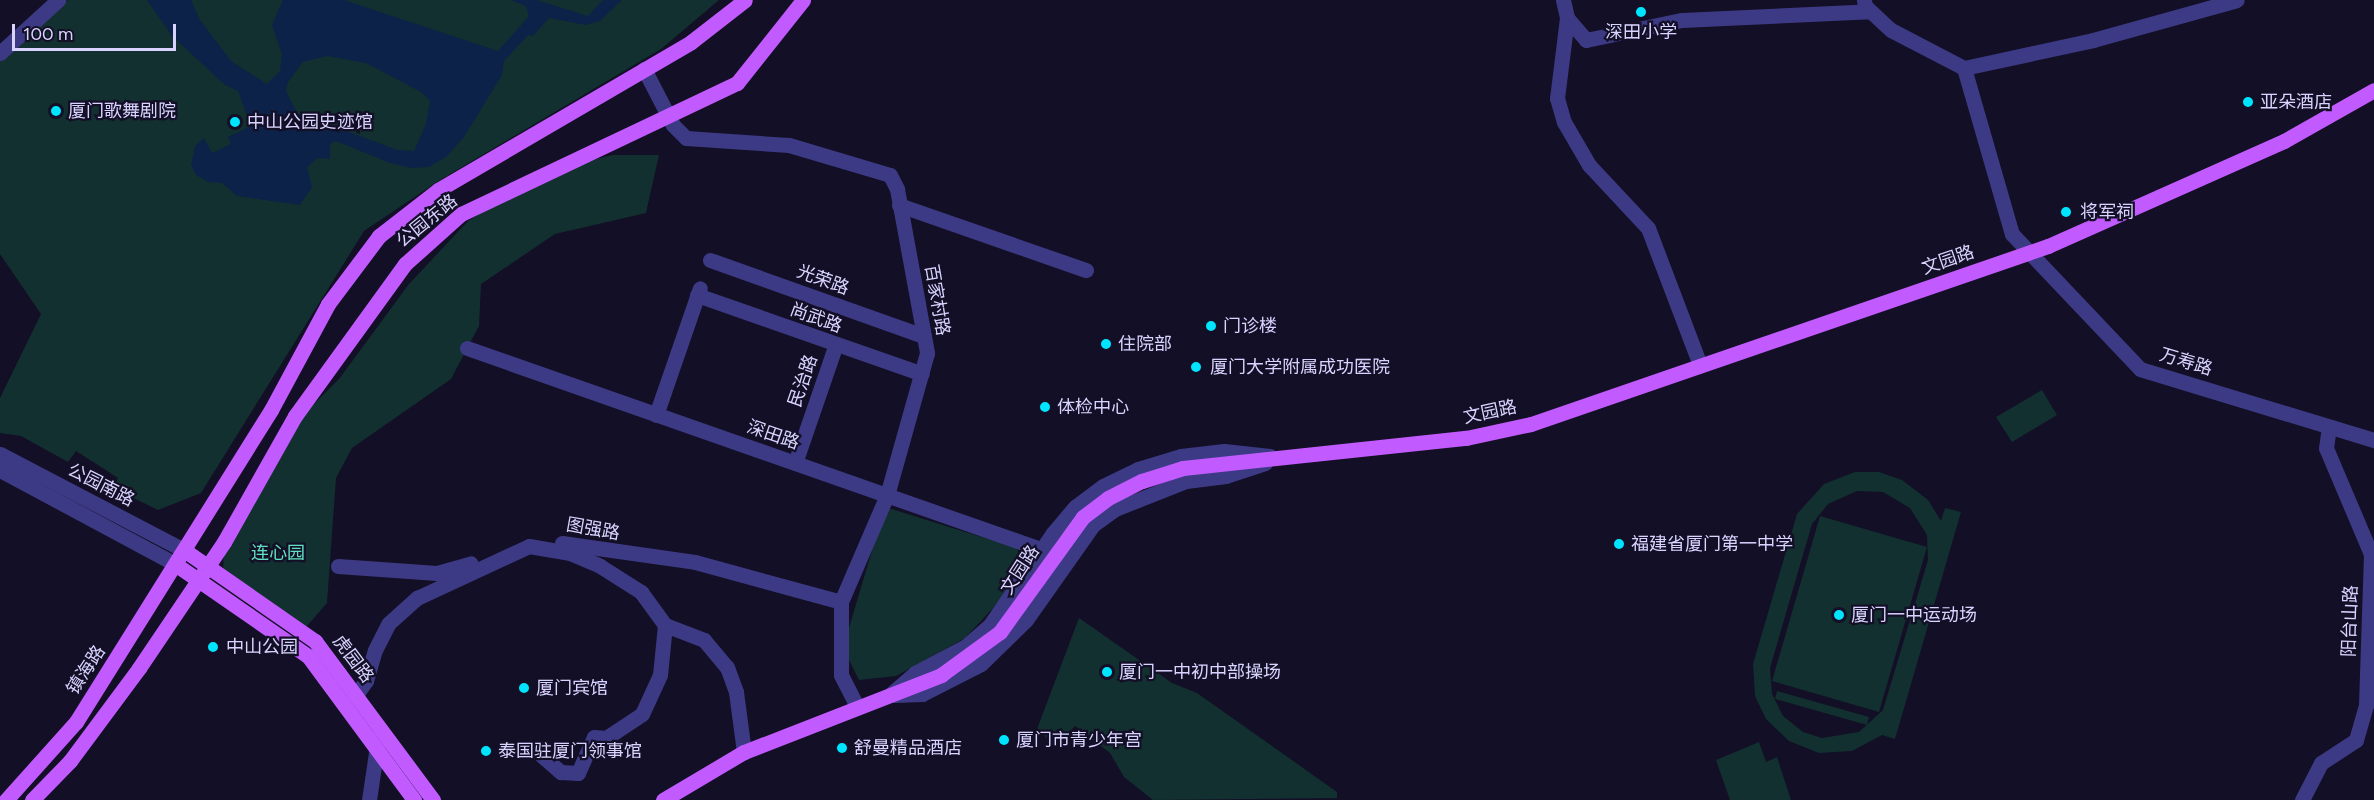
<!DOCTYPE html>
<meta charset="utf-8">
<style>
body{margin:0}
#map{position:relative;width:2374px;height:800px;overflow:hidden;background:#130f26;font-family:Figtree,"Noto Sans SC",sans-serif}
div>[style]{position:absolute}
.green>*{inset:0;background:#12302f}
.water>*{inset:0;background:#0c2248}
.minor>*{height:15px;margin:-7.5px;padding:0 7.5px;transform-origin:7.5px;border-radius:7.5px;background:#3d3a85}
.major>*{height:15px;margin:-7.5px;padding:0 7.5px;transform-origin:7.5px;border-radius:7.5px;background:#c25bff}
.major-bridge>*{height:15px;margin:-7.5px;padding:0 7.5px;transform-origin:7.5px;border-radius:7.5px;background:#c25bff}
.dots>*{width:16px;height:16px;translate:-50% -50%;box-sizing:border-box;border:3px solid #130f26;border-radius:50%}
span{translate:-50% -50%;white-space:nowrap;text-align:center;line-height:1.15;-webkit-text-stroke:4.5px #130f26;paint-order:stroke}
.poi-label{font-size:18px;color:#d9d4ff}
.left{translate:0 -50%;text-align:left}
.street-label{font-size:18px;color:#d9d4ff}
.park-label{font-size:18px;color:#5fe0c0}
.scale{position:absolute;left:12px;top:24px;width:164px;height:27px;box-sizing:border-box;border:3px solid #d9d4ff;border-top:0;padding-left:8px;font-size:18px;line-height:21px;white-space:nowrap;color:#d9d4ff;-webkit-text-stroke:4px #130f26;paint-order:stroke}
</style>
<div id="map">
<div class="green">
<i style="clip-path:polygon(68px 0,719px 0,661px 49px,440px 180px,364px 231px,201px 493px,158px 510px,113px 488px,118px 478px,76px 451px,68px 462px,21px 436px,0 433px,0 398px,41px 314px,0 254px,0 59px)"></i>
<i style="clip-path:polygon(613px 155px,659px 155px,646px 213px,555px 234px,481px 284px,479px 326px,451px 379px,352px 448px,336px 478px,327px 603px,300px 634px,223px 579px,224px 538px,301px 417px,339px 379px,409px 284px,468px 221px,553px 169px)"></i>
<i style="clip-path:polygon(2042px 390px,2057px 415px,2012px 442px,1996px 417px)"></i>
<i style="clip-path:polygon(evenodd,1855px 472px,1879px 472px,1902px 480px,1928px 500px,1941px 521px,1945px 508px,1961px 512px,1895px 739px,1882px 735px,1852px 751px,1819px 753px,1789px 741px,1766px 719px,1755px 696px,1753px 664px,1797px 514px,1824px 484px,1855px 472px,1857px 491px,1883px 492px,1910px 508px,1927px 535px,1928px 560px,1883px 710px,1859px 732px,1822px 738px,1803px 732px,1783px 716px,1772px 694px,1770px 668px,1812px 524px,1828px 504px,1857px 491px)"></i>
<i style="clip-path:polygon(885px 507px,1017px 548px,1023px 564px,1009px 591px,965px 638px,896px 676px,859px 680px,843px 648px)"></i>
<i style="clip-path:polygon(1820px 516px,1927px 547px,1879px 712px,1772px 681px)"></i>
<i style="clip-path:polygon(1079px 618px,1172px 683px,1197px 693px,1337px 792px,1337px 798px,1153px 800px,1124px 777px,1110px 753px,1075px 726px,1056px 747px,1037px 729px)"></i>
<i style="clip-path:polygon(1777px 691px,1869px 717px,1867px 725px,1775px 699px)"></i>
<i style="clip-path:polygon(1759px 742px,1766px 762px,1777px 757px,1791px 800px,1730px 800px,1716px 760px)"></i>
</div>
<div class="water">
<i style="clip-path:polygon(evenodd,147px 0,191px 0,200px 20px,232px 62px,267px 84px,280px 71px,282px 54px,272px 25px,283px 0,344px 0,498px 51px,529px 16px,526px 6px,511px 0,537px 0,588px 16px,603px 0,622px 0,600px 21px,586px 25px,549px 18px,533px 36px,528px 35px,504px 61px,502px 75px,464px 137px,446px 157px,429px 167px,411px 168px,390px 163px,336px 141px,330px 144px,330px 159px,318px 158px,307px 167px,312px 187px,300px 205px,237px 196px,222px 183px,208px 182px,196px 175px,191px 165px,195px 146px,204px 138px,212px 153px,231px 144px,228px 137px,251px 126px,238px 91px,225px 85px,172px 36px,147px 0,327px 56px,366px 63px,421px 92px,430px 101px,426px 124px,414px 151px,398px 150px,297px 113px,286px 91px,288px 82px,303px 62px,327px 56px)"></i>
</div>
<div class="minor">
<i style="left:1563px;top:0;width:18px;rotate:77deg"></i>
<i style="left:1567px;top:18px;width:81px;rotate:97.1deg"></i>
<i style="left:1557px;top:98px;width:25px;rotate:74deg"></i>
<i style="left:1564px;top:122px;width:50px;rotate:59.8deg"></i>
<i style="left:1589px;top:165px;width:86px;rotate:46.9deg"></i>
<i style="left:1648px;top:228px;width:147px;rotate:69.2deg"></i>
<i style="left:1864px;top:0;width:6px;rotate:81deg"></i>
<i style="left:1865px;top:6px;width:35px;rotate:43deg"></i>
<i style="left:1891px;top:30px;width:82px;rotate:27.5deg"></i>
<i style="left:1964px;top:68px;width:173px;rotate:73.9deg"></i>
<i style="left:2012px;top:234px;width:186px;rotate:46.5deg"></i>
<i style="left:2140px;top:369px;width:245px;rotate:16.9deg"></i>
<i style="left:1567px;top:18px;width:29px;rotate:49deg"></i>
<i style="left:1586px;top:40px;width:98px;rotate:-11.8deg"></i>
<i style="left:1682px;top:20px;width:188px;rotate:-2.7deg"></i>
<i style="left:0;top:53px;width:79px;rotate:-42.4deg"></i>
<i style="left:1964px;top:68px;width:132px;rotate:-12.2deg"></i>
<i style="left:2093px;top:40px;width:149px;rotate:-15.5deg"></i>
<i style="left:644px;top:69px;width:63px;rotate:62.6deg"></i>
<i style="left:673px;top:125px;width:18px;rotate:45deg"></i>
<i style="left:686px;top:138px;width:103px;rotate:3.9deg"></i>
<i style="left:789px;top:145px;width:105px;rotate:16.5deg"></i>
<i style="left:890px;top:175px;width:16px;rotate:63deg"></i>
<i style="left:897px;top:189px;width:167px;rotate:79.6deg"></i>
<i style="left:927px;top:353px;width:148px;rotate:105.7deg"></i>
<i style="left:887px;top:495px;width:116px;rotate:113.3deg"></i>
<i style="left:841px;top:602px;width:73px;rotate:90deg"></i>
<i style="left:841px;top:675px;width:35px;rotate:63deg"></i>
<i style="left:899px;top:205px;width:198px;rotate:19.2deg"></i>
<i style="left:710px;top:260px;width:227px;rotate:19.6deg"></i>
<i style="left:697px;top:295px;width:238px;rotate:19.3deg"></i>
<i style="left:467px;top:348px;width:635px;rotate:19.32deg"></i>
<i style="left:656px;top:415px;width:134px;rotate:-70.9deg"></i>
<i style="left:0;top:454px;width:208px;rotate:27.6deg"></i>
<i style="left:795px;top:463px;width:123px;rotate:-71deg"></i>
<i style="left:0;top:470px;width:199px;rotate:28.2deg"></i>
<i style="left:562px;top:543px;width:134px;rotate:8.1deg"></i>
<i style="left:695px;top:562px;width:151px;rotate:15.3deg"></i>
<i style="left:338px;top:566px;width:99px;rotate:4deg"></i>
<i style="left:437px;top:573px;width:35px;rotate:-16deg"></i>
<i style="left:892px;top:693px;width:30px;rotate:-41deg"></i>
<i style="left:915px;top:673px;width:58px;rotate:-27.9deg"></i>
<i style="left:966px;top:646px;width:32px;rotate:-41deg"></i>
<i style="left:990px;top:625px;width:112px;rotate:-55.6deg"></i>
<i style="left:1053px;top:533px;width:34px;rotate:-50deg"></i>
<i style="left:1075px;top:507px;width:35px;rotate:-37deg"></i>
<i style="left:1103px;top:486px;width:39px;rotate:-26deg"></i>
<i style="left:1138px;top:469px;width:45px;rotate:-16.8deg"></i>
<i style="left:1181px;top:456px;width:43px;rotate:-6.6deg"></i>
<i style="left:1224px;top:451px;width:46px;rotate:6.2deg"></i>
<i style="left:894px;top:695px;width:28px;rotate:-2deg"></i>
<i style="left:922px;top:694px;width:66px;rotate:-27deg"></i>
<i style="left:981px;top:664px;width:63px;rotate:-44.4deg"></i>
<i style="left:1026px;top:620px;width:116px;rotate:-54.8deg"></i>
<i style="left:1093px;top:525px;width:27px;rotate:-36deg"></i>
<i style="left:1115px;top:509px;width:76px;rotate:-21.5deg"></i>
<i style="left:1186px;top:481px;width:40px;rotate:-7.1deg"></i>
<i style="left:1226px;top:476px;width:41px;rotate:-18.4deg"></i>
<i style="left:355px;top:696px;width:19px;rotate:-54deg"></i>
<i style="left:366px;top:681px;width:32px;rotate:-74deg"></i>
<i style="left:375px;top:650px;width:30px;rotate:-63deg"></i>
<i style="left:389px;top:623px;width:38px;rotate:-42deg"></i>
<i style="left:417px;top:598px;width:123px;rotate:-24.9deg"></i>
<i style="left:529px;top:546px;width:42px;rotate:9.7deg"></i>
<i style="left:570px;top:553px;width:33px;rotate:23deg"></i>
<i style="left:600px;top:566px;width:49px;rotate:32.4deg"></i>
<i style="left:641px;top:592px;width:41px;rotate:54deg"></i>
<i style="left:665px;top:625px;width:42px;rotate:21deg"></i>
<i style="left:704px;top:640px;width:35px;rotate:50deg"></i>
<i style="left:727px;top:667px;width:27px;rotate:70deg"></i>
<i style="left:736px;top:692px;width:61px;rotate:82.4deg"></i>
<i style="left:533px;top:748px;width:37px;rotate:41deg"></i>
<i style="left:561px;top:772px;width:17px;rotate:3deg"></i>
<i style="left:578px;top:773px;width:39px;rotate:-66deg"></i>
<i style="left:594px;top:737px;width:12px;rotate:5deg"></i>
<i style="left:606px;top:738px;width:43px;rotate:-33.7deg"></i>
<i style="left:642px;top:714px;width:43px;rotate:-65.2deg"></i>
<i style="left:660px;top:675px;width:50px;rotate:-84.3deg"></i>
<i style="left:369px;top:800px;width:62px;rotate:-81.6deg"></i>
<i style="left:2302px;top:800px;width:42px;rotate:-62.8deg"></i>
<i style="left:2321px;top:763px;width:42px;rotate:-33.3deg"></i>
<i style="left:2356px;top:740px;width:36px;rotate:-74deg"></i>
<i style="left:2366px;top:705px;width:151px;rotate:-88.1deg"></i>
<i style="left:2371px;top:554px;width:115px;rotate:-113deg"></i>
<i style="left:2326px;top:448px;width:21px;rotate:-82deg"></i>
</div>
<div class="major">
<i style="left:1142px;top:481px;width:43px;rotate:-17.6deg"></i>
<i style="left:1183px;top:468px;width:285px;rotate:-6.1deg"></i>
<i style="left:1466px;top:438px;width:66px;rotate:-12.2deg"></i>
<i style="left:1531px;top:424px;width:547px;rotate:-19deg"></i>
<i style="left:2048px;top:246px;width:258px;rotate:-24deg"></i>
<i style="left:2284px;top:141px;width:103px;rotate:-29.5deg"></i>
<i style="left:184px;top:550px;width:160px;rotate:34.8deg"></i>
<i style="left:315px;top:641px;width:198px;rotate:53.4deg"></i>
<i style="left:175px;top:564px;width:162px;rotate:34.7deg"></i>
<i style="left:308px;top:656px;width:179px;rotate:53.6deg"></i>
<i style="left:6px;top:800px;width:105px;rotate:-48.1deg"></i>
<i style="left:76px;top:722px;width:368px;rotate:-58deg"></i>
<i style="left:271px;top:410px;width:120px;rotate:-61.7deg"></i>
<i style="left:328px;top:304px;width:85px;rotate:-53.1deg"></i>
<i style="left:379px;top:236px;width:75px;rotate:-37.9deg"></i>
<i style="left:438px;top:190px;width:293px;rotate:-30.3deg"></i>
<i style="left:691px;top:42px;width:68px;rotate:-37.9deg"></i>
<i style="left:32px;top:800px;width:54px;rotate:-45.7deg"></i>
<i style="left:70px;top:761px;width:116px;rotate:-53.4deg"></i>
<i style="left:139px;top:668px;width:152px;rotate:-56deg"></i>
<i style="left:224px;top:542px;width:145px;rotate:-60.6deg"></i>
<i style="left:295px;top:416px;width:188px;rotate:-54.1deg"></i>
<i style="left:405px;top:264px;width:75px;rotate:-41.8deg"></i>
<i style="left:461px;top:214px;width:306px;rotate:-25.4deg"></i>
<i style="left:737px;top:83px;width:106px;rotate:-51.5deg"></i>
<i style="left:663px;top:800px;width:94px;rotate:-30.7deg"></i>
<i style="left:744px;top:752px;width:212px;rotate:-21.3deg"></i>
<i style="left:941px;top:675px;width:73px;rotate:-36.1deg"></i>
</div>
<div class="major-bridge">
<i style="left:1000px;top:632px;width:142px;rotate:-54.2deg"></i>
<i style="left:1083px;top:517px;width:31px;rotate:-37deg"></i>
<i style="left:1108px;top:498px;width:38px;rotate:-27deg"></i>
</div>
<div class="dots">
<i style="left:1641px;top:12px;background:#00e5ff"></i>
<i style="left:2248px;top:102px;background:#00e5ff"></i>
<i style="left:56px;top:111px;background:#00e5ff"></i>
<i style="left:235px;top:122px;background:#00e5ff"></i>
<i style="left:2066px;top:212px;background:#00e5ff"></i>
<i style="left:1211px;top:326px;background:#00e5ff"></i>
<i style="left:1106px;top:344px;background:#00e5ff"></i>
<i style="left:1196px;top:367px;background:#00e5ff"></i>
<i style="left:1045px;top:407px;background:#00e5ff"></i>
<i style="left:1619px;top:544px;background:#00e5ff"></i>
<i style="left:1839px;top:615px;background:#00e5ff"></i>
<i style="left:213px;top:647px;background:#00e5ff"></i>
<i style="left:1107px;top:672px;background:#00e5ff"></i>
<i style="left:524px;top:688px;background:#00e5ff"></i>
<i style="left:1004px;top:740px;background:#00e5ff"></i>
<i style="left:842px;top:748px;background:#00e5ff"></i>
<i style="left:486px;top:751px;background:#00e5ff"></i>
</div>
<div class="poi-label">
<span style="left:1641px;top:32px">深田小学</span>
<span class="left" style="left:2260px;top:102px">亚朵酒店</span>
<span class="left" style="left:68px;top:111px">厦门歌舞剧院</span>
<span class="left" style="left:247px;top:122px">中山公园史迹馆</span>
<span class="left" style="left:2080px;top:212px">将军祠</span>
<span class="left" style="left:1223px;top:326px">门诊楼</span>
<span class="left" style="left:1118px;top:344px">住院部</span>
<span class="left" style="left:1210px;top:367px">厦门大学附属成功医院</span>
<span class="left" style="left:1057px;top:407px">体检中心</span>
<span class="left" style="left:1631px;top:544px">福建省厦门第一中学</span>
<span class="left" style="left:1851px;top:615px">厦门一中运动场</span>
<span class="left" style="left:226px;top:647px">中山公园</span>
<span class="left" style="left:1119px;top:672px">厦门一中初中部操场</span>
<span class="left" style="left:536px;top:688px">厦门宾馆</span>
<span class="left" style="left:1016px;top:740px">厦门市青少年宫</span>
<span class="left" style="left:854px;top:748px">舒曼精品酒店</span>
<span class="left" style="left:498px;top:751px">泰国驻厦门领事馆</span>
</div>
<div class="street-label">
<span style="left:427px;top:221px;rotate:-39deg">公园东路</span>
<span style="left:1948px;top:260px;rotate:-19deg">文园路</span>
<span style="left:823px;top:280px;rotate:20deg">光荣路</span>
<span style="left:937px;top:300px;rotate:80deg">百家村路</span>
<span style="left:816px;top:318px;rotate:20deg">尚武路</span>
<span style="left:2186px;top:362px;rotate:17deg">万寿路</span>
<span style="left:803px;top:381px;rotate:-71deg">民治路</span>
<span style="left:1490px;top:412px;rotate:-12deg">文园路</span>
<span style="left:773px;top:435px;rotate:19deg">深田路</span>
<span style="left:101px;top:485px;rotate:27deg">公园南路</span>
<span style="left:593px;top:529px;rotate:10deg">图强路</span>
<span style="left:1020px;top:570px;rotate:-57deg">文园路</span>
<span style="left:2350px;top:621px;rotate:-88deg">阳台山路</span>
<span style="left:353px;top:659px;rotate:53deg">虎园路</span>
<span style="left:86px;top:670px;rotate:-57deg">镇海路</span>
</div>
<div class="park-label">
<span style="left:278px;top:553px">连心园</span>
</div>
<div class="scale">100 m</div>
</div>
